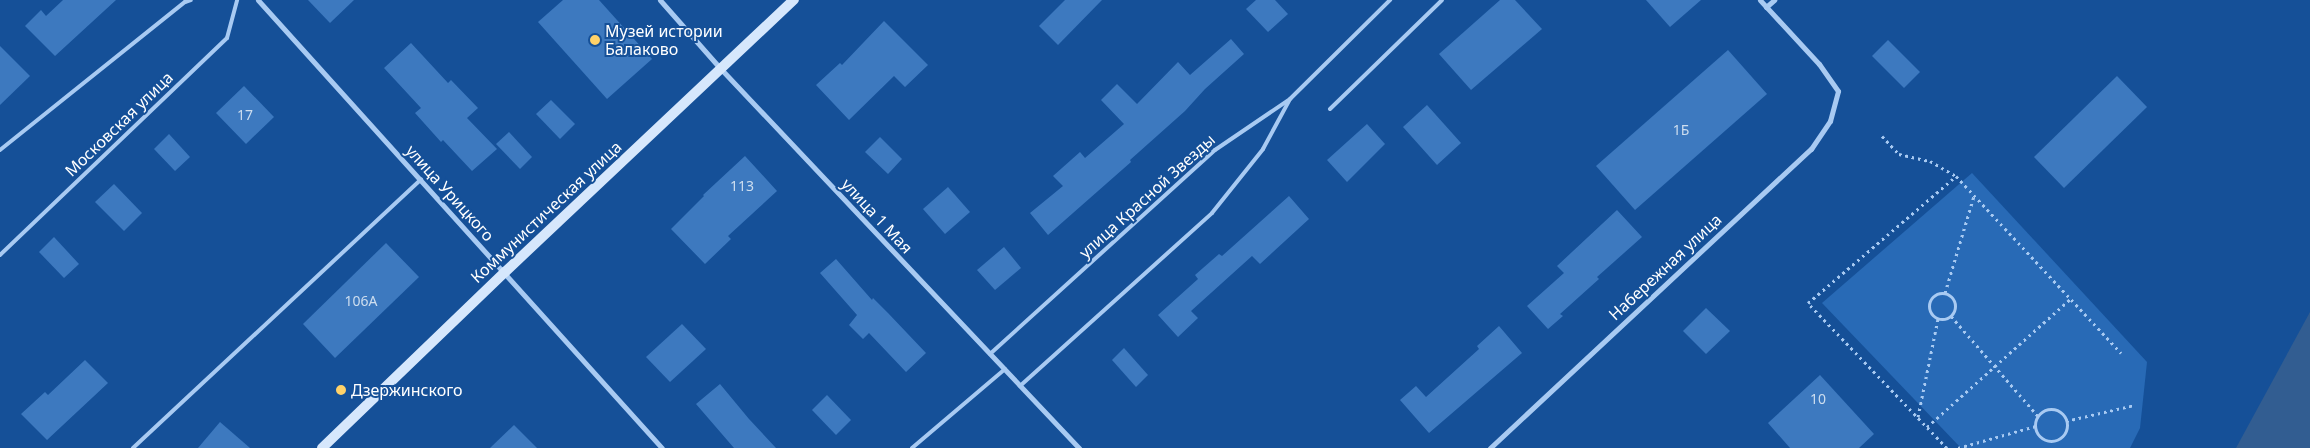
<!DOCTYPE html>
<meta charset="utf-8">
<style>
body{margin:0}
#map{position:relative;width:2310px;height:448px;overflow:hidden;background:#155098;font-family:"Noto Sans",sans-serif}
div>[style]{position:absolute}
.green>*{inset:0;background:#286ab6}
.water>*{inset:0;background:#325d91}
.building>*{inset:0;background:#3d79bf}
.path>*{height:3px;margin-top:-1.5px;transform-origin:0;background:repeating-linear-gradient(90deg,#a8caf2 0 2.5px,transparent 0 6.5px)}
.path>.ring{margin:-1.5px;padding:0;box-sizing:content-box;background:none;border:3px solid #a8caf2;border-radius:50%}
.service>*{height:4px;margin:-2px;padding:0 2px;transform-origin:2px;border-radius:2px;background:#a8caf2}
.minor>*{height:5px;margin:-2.5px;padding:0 2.5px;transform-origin:2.5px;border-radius:2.5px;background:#a8caf2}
.secondary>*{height:10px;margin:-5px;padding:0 5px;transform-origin:5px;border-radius:5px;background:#d6e7fc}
.dots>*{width:14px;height:14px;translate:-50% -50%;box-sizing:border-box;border:2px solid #155098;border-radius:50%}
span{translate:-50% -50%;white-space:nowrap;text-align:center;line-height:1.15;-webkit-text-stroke:4px #155098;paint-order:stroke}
.number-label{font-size:14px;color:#cedeef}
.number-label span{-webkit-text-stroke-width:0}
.poi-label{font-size:16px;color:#fff}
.left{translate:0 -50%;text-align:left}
.street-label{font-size:16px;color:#fff}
</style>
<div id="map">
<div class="green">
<i style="clip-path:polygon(1972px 173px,2147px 362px,2140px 428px,2130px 448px,1961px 448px,1822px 303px)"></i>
</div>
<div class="water">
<i style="clip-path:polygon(2310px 312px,2310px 448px,2236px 448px)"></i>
</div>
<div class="building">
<i style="clip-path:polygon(63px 0,116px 0,55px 56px,25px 26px,41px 10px,46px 16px)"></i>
<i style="clip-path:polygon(308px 0,354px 0,330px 23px)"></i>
<i style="clip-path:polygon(563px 0,599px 0,652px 59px,607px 99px,538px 22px)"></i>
<i style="clip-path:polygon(1065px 0,1102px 0,1058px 45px,1039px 26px)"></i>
<i style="clip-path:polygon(1256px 0,1275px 0,1288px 14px,1268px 32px,1246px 9px)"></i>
<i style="clip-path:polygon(1500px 0,1515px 0,1542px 29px,1471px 90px,1439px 54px)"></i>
<i style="clip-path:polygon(1646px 0,1701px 0,1670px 27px)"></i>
<i style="clip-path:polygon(884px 21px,928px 65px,905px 87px,894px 76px,849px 120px,816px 85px,840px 63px,842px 65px)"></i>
<i style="clip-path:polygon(1231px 39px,1244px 54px,1205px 89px,1185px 111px,1130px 160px,1131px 162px,1048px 235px,1030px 213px,1063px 186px,1053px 176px,1080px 152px,1085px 158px,1124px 124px,1101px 100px,1117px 84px,1137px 104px,1178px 62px,1190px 75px)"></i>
<i style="clip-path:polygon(1888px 40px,1920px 72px,1904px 88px,1872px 56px)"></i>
<i style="clip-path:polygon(411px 43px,448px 83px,451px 80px,478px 108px,467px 118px,497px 149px,472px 171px,443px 140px,441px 142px,415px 113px,421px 108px,384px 68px)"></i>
<i style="clip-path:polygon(0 46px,30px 76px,0 105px)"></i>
<i style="clip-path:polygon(1728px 50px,1767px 94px,1635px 210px,1596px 166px)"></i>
<i style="clip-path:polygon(2117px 76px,2147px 107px,2064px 188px,2034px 157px)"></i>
<i style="clip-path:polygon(244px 86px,274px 117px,246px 144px,216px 113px)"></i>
<i style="clip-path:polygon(551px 100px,575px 124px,560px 139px,536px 114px)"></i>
<i style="clip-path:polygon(1427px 105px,1461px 143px,1437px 165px,1403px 127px)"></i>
<i style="clip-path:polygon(1367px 124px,1385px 144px,1347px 182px,1327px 160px)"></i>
<i style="clip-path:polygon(509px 132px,532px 157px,520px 169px,496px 144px)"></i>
<i style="clip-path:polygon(169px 134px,190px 157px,175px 171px,154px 149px)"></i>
<i style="clip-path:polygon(880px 137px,902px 159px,888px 174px,865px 152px)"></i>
<i style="clip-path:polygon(745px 156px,777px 191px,728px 236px,731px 239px,705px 264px,671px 229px,704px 196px,703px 195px)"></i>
<i style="clip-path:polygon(114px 184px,142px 213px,124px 231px,95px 202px)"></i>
<i style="clip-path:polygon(948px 187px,970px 212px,945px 234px,923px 209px)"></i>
<i style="clip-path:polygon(1289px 196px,1309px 219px,1260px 264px,1252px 256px,1191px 311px,1198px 318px,1178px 337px,1158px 315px,1198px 279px,1195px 275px,1219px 254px,1222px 256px)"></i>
<i style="clip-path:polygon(1617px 210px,1642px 237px,1597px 277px,1599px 279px,1560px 314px,1563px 316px,1548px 329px,1527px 306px,1564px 273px,1557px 266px)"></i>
<i style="clip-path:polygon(54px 237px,79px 264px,64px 278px,39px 252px)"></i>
<i style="clip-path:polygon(386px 243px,419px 277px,335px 358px,303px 324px)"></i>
<i style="clip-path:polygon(1004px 247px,1021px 268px,995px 290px,977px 270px)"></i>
<i style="clip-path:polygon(836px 259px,872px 300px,873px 298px,888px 313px,926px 353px,906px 372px,869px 333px,863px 339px,849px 325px,857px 315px,820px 273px)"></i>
<i style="clip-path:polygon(1706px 308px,1730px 331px,1706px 354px,1683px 331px)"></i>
<i style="clip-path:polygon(682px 324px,706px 349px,670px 382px,646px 357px)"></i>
<i style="clip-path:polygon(1499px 326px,1522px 353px,1429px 433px,1400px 400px,1416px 386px,1426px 397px,1479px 349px,1477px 346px)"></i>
<i style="clip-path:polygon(1124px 348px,1148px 375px,1136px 387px,1112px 360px)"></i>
<i style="clip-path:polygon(85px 360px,108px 383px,47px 440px,21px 414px,45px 392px,48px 395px)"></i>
<i style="clip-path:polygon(1820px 375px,1874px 434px,1859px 448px,1790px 448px,1768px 423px)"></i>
<i style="clip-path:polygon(720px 384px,749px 419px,776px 448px,734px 448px,696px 404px)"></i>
<i style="clip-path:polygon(827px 395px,851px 420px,836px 435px,812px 410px)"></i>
<i style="clip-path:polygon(220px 422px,250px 448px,198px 448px)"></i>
<i style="clip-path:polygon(514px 425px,537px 448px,490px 448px)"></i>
</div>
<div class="path">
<i style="left:1882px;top:136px;width:25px;rotate:47deg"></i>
<i style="left:1899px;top:154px;width:32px;rotate:13deg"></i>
<i style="left:1930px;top:161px;width:30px;rotate:30deg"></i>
<i style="left:1956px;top:176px;width:242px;rotate:47deg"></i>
<i class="ring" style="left:1929px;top:293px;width:23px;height:23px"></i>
<i style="left:1945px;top:293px;width:101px;rotate:-73.4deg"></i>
<i style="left:1951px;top:316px;width:133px;rotate:49deg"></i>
<i class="ring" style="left:2035px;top:409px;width:29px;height:29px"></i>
<i style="left:1918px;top:417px;width:100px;rotate:-78.5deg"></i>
<i style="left:2066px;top:421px;width:71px;rotate:-13.1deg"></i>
<i style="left:1927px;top:427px;width:192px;rotate:-41.8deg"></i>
<i style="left:1947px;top:448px;width:201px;rotate:-133.8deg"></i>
<i style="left:1808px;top:303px;width:195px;rotate:-40.6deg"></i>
<i style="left:1958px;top:448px;width:81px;rotate:-15.8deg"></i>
</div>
<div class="service">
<i style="left:1330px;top:109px;width:156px;rotate:-44.2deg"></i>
<i style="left:0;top:150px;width:237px;rotate:-38.7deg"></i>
<i style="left:185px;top:2px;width:6px;rotate:-18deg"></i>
<i style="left:0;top:255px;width:314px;rotate:-43.7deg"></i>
<i style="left:227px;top:38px;width:39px;rotate:-75deg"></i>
<i style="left:990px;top:354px;width:304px;rotate:-42.2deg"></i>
<i style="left:1215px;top:150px;width:91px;rotate:-34.2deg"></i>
<i style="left:1290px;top:99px;width:141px;rotate:-44.7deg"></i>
<i style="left:1020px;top:386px;width:258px;rotate:-42deg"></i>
<i style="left:1212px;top:213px;width:82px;rotate:-51.4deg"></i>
<i style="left:1263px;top:149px;width:55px;rotate:-61.6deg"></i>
<i style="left:133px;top:448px;width:394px;rotate:-43deg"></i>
<i style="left:912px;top:448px;width:122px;rotate:-40.3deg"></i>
</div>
<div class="minor">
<i style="left:258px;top:0;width:603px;rotate:47.96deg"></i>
<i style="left:660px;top:0;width:91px;rotate:48.6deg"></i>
<i style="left:720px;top:68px;width:523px;rotate:46.63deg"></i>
<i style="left:1766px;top:7px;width:11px;rotate:-41deg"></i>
<i style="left:1490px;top:448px;width:439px;rotate:-43deg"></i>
<i style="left:1811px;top:149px;width:34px;rotate:-56deg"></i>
<i style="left:1830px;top:121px;width:31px;rotate:-75deg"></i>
<i style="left:1838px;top:91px;width:33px;rotate:-125deg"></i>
<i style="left:1819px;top:64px;width:87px;rotate:-132.7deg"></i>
</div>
<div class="secondary">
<i style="left:322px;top:448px;width:254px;rotate:-43.9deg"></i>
<i style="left:505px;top:272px;width:397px;rotate:-43.3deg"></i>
</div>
<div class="dots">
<i style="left:595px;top:40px;background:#ffd269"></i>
<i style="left:341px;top:390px;background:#ffd269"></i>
</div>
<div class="number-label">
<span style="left:245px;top:115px">17</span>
<span style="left:1681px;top:130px">1Б</span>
<span style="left:742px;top:186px">113</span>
<span style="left:361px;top:301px">106А</span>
<span style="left:1818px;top:399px">10</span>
</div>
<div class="poi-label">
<span class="left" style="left:605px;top:40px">Музей истории<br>Балаково</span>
<span class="left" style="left:351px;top:390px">Дзержинского</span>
</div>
<div class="street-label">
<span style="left:119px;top:124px;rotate:-44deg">Московская улица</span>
<span style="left:450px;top:193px;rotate:48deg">улица Урицкого</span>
<span style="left:1147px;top:196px;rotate:-42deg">улица Красной Звезды</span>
<span style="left:546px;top:212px;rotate:-43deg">Коммунистическая улица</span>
<span style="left:877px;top:216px;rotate:47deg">улица 1 Мая</span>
<span style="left:1665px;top:267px;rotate:-43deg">Набережная улица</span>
</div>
</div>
